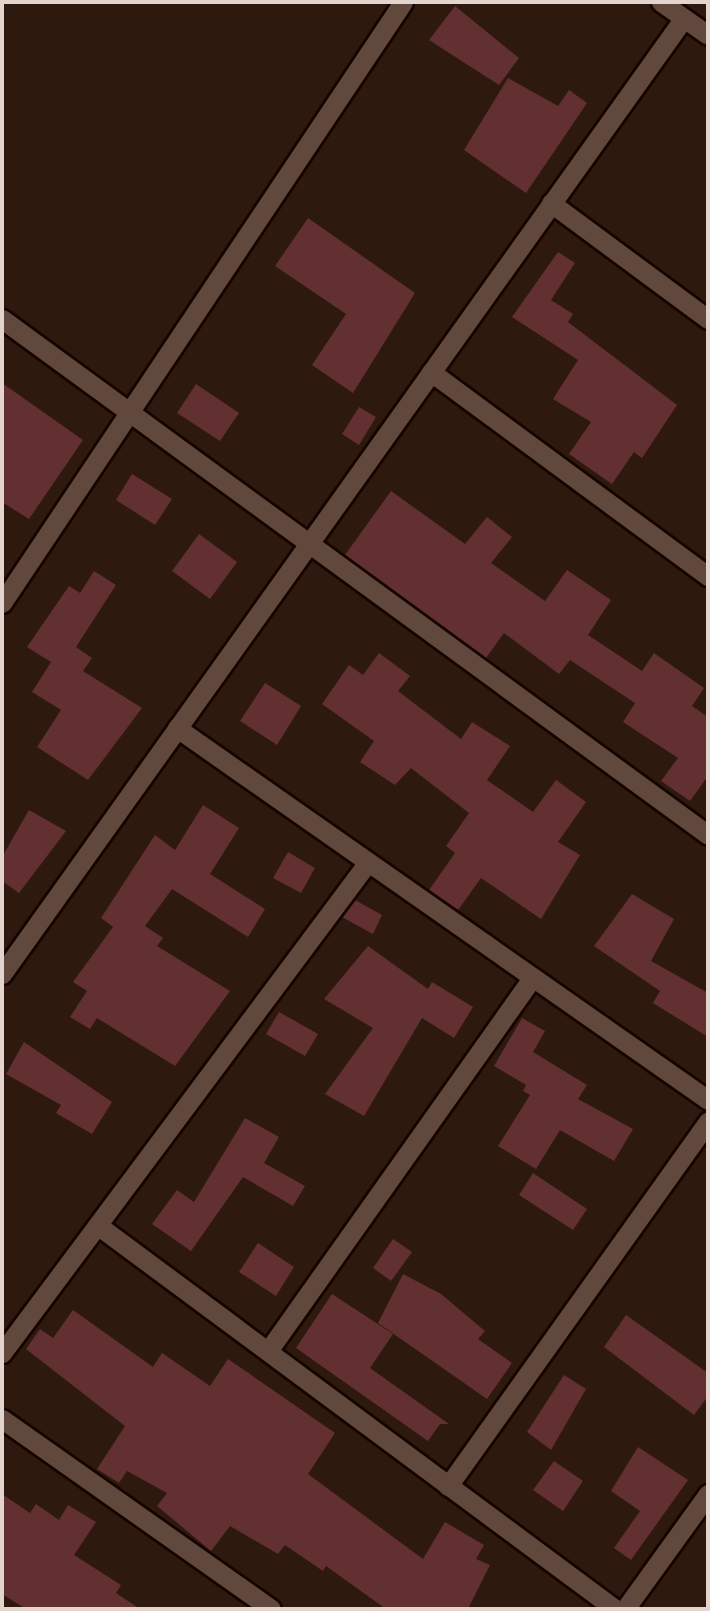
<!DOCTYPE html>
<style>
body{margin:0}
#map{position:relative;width:710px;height:1611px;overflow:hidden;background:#2e190e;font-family:"DejaVu Sans",sans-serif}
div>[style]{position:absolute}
.building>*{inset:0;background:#623030}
.roads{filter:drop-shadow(2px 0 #150400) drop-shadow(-2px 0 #150400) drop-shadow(0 2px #150400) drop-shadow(0 -2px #150400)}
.minor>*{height:19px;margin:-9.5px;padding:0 9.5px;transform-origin:9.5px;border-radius:9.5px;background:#61483c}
span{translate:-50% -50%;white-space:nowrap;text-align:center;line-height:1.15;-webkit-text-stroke:6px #241006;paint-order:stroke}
.frame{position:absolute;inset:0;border:4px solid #e3d4cd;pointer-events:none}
</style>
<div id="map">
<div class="building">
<i style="clip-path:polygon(455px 6px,519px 58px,499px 85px,429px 40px)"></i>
<i style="clip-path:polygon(508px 78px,558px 106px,569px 90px,587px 103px,526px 193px,464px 150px)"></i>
<i style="clip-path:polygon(308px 218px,415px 293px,353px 393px,312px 365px,346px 314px,275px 266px)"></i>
<i style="clip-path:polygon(558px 252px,575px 263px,551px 300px,573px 314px,568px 322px,677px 405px,642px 458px,634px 452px,612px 484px,569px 454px,591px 422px,553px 399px,578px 360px,512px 317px)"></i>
<i style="clip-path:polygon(2px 383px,83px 440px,29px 519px,2px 502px)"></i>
<i style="clip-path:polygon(196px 384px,239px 413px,220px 441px,177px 413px)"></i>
<i style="clip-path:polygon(359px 407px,376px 417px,359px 445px,342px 434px)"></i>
<i style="clip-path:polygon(132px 474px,172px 499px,155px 525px,116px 500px)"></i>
<i style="clip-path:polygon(391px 491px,465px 544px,487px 517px,512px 537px,491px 563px,545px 601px,567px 570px,611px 600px,588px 635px,642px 671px,654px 653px,704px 688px,692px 706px,708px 717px,708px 776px,690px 801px,661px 781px,678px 758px,623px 722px,635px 703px,570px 660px,559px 674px,504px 633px,486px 658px,345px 555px)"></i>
<i style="clip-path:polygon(199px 534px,237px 562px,210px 599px,172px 571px)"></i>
<i style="clip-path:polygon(94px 571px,116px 585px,76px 647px,92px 658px,83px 671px,142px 708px,88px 780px,37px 747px,61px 710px,32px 692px,51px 662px,27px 647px,69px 586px,80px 593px)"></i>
<i style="clip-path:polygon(379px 653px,410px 676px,398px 691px,461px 739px,472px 722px,510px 746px,487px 780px,533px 812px,556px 780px,586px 802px,558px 842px,580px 855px,541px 919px,481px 878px,458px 910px,429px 890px,455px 853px,446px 846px,469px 813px,411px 768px,395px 785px,360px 762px,374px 741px,322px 704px,349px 665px,363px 675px)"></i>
<i style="clip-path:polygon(265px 683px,301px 706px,277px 745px,240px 721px)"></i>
<i style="clip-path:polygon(203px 805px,239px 828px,210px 874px,265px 909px,248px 937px,172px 889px,145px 926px,163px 938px,157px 946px,230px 991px,175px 1066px,97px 1018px,90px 1029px,70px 1017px,87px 991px,73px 982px,113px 927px,101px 918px,155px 835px,175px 850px)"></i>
<i style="clip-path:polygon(29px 810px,66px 831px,19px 893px,2px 881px,2px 857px)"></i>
<i style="clip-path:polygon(288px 852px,315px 868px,301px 893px,273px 878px)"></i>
<i style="clip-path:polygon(632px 894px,674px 919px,651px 961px,708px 993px,708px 1037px,653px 1003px,660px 991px,594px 946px)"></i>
<i style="clip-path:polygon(355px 900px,382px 915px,373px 934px,342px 917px)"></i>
<i style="clip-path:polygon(368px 946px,428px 989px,432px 982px,473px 1007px,454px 1038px,422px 1018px,364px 1116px,325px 1094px,373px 1028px,324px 999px)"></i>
<i style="clip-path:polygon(279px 1012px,318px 1034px,305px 1056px,266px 1034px)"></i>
<i style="clip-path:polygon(522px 1018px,545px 1031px,533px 1052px,587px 1085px,578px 1099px,633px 1129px,614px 1161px,560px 1130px,536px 1169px,498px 1146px,530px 1095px,523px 1091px,526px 1085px,494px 1066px)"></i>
<i style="clip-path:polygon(24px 1042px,112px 1102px,92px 1134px,56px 1113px,61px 1105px,6px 1074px)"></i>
<i style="clip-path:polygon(245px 1118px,279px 1137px,264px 1163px,305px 1186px,293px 1206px,243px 1177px,191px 1251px,152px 1224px,177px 1190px,194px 1202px)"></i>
<i style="clip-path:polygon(533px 1173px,587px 1209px,573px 1230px,519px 1195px)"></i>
<i style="clip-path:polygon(393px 1239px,412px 1252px,391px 1281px,373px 1268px)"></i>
<i style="clip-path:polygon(258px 1243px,294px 1267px,276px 1296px,239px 1272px)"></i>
<i style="clip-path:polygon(403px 1274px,441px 1294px,485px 1331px,478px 1339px,512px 1363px,487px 1399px,378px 1323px)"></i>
<i style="clip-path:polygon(332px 1294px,393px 1334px,370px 1368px,449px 1424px,440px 1424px,428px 1441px,296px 1348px)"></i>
<i style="clip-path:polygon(73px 1310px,153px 1367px,162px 1353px,210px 1386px,228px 1359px,335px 1433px,308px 1474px,423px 1559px,445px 1522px,484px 1545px,476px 1559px,490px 1565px,468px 1609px,386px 1609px,326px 1566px,323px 1571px,285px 1545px,278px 1554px,230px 1526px,211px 1551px,157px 1506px,167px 1493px,127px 1471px,119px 1483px,97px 1469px,125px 1426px,26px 1349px,40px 1329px,53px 1338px)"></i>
<i style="clip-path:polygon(626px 1315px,708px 1373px,708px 1396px,694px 1415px,604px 1347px)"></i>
<i style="clip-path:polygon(564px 1375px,586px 1389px,551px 1450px,527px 1432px)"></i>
<i style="clip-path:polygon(638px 1447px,688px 1480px,631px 1560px,614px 1548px,640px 1511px,611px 1491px)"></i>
<i style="clip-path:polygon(554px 1461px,583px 1481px,563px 1511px,533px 1490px)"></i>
<i style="clip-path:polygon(2px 1494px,30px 1513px,36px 1504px,59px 1520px,68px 1505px,96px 1522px,74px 1555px,121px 1585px,116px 1593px,140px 1609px,26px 1609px,2px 1594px)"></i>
</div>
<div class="roads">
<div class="minor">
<i style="left:661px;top:2px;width:57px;rotate:35.1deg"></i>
<i style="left:551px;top:203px;width:195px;rotate:36.5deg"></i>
<i style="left:2px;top:319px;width:874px;rotate:36.16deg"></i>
<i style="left:431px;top:372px;width:344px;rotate:36.4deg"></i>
<i style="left:2px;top:603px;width:722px;rotate:-56.29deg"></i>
<i style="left:177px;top:728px;width:648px;rotate:35.01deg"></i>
<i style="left:2px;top:974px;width:1174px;rotate:-54.5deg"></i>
<i style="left:100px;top:1227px;width:641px;rotate:36.57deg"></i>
<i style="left:268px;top:1351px;width:458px;rotate:-54.7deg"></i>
<i style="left:2px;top:1353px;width:612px;rotate:-53.3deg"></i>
<i style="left:2px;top:1419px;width:329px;rotate:35.2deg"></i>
<i style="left:448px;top:1486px;width:448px;rotate:-54.5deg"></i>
<i style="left:625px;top:1609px;width:142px;rotate:-54.2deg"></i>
</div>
</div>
<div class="frame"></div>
</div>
